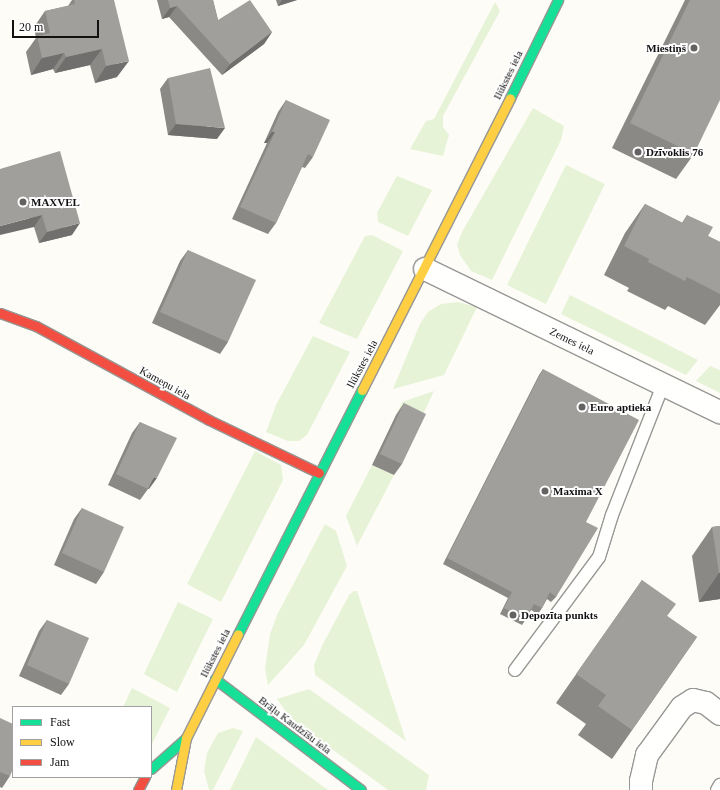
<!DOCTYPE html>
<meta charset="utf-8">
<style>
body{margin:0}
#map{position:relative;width:720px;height:790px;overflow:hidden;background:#fdfcf7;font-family:"Times New Roman",serif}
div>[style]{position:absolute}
.green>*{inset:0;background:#e7f3d7}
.roads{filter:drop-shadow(1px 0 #979795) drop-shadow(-1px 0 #979795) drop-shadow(0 1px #979795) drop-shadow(0 -1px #979795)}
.lane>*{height:12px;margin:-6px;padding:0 6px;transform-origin:6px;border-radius:6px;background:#fffffe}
.street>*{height:22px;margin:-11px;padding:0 11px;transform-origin:11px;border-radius:11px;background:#fffffe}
.fast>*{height:9px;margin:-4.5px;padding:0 4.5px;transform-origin:4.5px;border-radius:4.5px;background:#16e098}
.slow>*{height:9px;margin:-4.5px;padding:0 4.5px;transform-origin:4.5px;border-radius:4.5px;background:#ffcf43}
.jam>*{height:9px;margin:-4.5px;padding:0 4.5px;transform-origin:4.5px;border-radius:4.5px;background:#f24e42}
.wall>*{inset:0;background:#8a8986}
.shaded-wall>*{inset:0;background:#716f6d}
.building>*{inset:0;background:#a19f9c}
.dots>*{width:11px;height:11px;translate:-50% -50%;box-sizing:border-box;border:2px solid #fff;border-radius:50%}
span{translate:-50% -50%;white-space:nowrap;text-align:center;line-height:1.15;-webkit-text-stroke:4px #fff;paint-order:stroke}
.poi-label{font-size:11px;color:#111;font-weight:700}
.right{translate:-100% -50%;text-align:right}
.left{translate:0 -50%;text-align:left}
.street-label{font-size:11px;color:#111}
.legend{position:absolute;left:12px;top:706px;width:140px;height:72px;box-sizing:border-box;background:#fff;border:1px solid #a0a0a0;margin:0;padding:5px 7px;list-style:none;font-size:12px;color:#111}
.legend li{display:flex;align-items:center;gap:8px;height:20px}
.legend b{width:20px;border:1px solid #a0a0a0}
.scale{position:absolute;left:12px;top:20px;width:87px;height:18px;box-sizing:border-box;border:2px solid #111;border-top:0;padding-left:5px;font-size:12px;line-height:14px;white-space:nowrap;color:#111;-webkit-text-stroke:3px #fff;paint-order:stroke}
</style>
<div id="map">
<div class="green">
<i style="clip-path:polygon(495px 2px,500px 11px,443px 116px,443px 127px,449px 135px,443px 156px,410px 149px,426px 121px,434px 119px)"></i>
<i style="clip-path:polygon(533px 108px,564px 126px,561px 140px,492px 280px,471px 271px,460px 255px,457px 245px,462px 232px)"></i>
<i style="clip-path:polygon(566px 165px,605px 184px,546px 304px,507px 285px)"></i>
<i style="clip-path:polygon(397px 176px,432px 190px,408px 236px,378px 222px,377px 213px)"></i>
<i style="clip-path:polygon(372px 235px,403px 251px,357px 339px,319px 323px,365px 236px)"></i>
<i style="clip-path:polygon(570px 295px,698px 360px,686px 375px,561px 314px)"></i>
<i style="clip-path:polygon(458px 302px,477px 307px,444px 375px,393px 389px,420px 324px,428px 312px,441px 304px)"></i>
<i style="clip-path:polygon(313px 336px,350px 352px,307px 435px,299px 441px,288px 441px,266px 432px,276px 405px)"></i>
<i style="clip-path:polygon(710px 366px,720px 370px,720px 393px,696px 381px)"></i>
<i style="clip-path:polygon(434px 391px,418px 425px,396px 415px,402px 402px)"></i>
<i style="clip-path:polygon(255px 451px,281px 465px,283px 480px,221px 602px,187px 584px)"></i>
<i style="clip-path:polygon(372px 465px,394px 475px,357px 546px,346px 516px)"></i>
<i style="clip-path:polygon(325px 524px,336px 531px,347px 566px,304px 645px,268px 685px,265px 669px,270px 634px,277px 615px)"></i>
<i style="clip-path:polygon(354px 591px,357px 591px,406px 741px,315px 675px,314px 665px,323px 644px,349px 595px)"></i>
<i style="clip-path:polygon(178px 602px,213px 619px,177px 692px,144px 674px)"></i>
<i style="clip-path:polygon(132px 688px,170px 708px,151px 746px,151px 707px,123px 707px)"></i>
<i style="clip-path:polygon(309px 689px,429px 775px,426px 790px,388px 790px,292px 720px,277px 699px)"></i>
<i style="clip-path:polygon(233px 728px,243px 731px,213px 790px,209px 790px,204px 771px,207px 753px,218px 733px)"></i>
<i style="clip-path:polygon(256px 737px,328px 790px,230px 790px)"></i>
</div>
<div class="roads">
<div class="lane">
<i style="left:515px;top:670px;width:141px;rotate:-53.4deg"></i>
<i style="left:599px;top:557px;width:44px;rotate:-72.8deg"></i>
<i style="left:612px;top:515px;width:140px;rotate:-68.6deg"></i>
<i style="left:717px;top:790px;width:6px;rotate:-59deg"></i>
</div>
<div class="street">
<i style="left:425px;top:269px;width:328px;rotate:25.9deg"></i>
<i style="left:641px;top:790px;width:9px;rotate:-90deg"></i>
<i style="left:641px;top:781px;width:27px;rotate:-77deg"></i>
<i style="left:647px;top:755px;width:59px;rotate:-53.9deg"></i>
<i style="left:682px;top:707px;width:13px;rotate:-32deg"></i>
<i style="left:693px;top:700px;width:13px;rotate:13deg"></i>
<i style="left:706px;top:703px;width:18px;rotate:38deg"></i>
</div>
<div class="fast">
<i style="left:510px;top:98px;width:109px;rotate:-63.9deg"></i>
<i style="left:238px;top:634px;width:274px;rotate:-63.1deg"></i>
<i style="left:215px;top:679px;width:183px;rotate:37.2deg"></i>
<i style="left:151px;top:769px;width:47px;rotate:-41.5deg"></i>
</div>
<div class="slow">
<i style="left:362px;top:390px;width:327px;rotate:-63.1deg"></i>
<i style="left:176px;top:790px;width:53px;rotate:-79.1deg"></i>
<i style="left:186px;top:738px;width:116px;rotate:-63.4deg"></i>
</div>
<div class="jam">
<i style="left:0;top:313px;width:38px;rotate:20deg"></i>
<i style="left:36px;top:326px;width:197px;rotate:28.5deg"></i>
<i style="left:209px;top:420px;width:122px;rotate:25.7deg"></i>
<i style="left:138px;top:790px;width:15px;rotate:-62deg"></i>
</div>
</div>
<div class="wall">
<i style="clip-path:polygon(72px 0,114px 0,117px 77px,95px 83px,90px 65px,55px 73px,53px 69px,31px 75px,26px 52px,36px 38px,34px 27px,45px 11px,68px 6px)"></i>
<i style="clip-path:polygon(157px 0,213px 0,218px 20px,272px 32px,264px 44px,222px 75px,169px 17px,162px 19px)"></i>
<i style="clip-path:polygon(276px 0,297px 0,278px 6px)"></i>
<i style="clip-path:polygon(685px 0,720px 0,694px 154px,676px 179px,612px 148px)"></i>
<i style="clip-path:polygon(168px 78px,217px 139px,168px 135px,160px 89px)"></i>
<i style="clip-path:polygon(286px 100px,313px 157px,305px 168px,302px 167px,276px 223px,268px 234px,232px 219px,267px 143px,264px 143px,278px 112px)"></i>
<i style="clip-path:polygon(0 169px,72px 235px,39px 243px,34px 227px)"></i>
<i style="clip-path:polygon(645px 204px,682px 223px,687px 215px,708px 236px,720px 242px,720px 305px,705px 325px,668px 306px,665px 310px,627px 291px,629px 288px,604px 275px,625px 233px)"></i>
<i style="clip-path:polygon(188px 250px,228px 342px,220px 354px,152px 323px,180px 261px)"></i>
<i style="clip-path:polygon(543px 369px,586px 522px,556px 597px,551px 602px,547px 599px,542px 608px,538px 614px,531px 610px,526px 619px,522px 625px,500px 614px,508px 598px,443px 564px,539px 375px)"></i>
<i style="clip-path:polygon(404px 403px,402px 464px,394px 475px,372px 465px,396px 415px)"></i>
<i style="clip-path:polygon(140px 422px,149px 489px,148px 489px,140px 500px,108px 485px,132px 433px)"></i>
<i style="clip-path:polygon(82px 508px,104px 572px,96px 584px,54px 565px,74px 519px)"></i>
<i style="clip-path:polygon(720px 526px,720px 599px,699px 602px,692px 556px,712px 527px)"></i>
<i style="clip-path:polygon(642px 580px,667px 616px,697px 637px,612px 759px,578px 735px,586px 724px,556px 703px)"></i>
<i style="clip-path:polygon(47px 620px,69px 684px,61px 695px,19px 676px,39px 631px)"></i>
<i style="clip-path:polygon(0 718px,10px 776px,2px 788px,0 787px)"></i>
</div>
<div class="shaded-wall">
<i style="clip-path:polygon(282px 0,297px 0,278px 6px)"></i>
<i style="clip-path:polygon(177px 6px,169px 17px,162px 19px,170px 8px)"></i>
<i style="clip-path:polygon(272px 32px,264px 44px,222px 75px,230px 64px)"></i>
<i style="clip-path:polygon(102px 49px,90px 65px,55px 73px,66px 57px)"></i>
<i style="clip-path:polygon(64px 53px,53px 69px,31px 75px,42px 58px)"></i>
<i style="clip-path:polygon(129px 61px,117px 77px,95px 83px,106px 66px)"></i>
<i style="clip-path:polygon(176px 124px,225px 128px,217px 139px,168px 135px)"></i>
<i style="clip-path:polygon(272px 132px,275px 132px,267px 143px,264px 143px)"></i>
<i style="clip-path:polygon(42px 215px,34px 227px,0 235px,0 226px)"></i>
<i style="clip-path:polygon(80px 223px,72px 235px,39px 243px,47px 232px)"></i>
<i style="clip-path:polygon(154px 477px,157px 478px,149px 489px,146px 488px)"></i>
<i style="clip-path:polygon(719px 573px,720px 573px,720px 599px,699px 602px)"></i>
</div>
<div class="building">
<i style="clip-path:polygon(74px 0,114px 0,129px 61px,106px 66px,102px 49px,66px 57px,64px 53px,42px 58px,37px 36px,50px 33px,45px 11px,75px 4px)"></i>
<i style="clip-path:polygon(168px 0,213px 0,218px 20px,250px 0,272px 32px,230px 64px,177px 6px,170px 8px)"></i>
<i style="clip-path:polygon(690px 0,720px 0,720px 100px,694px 154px,630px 123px)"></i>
<i style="clip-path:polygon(210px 68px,225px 128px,176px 124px,168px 78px)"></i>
<i style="clip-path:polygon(286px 100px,330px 120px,313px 157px,308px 154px,276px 223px,240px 207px,275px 132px,272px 132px)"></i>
<i style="clip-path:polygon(60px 151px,80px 223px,47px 232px,42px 215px,0 226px,0 169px)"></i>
<i style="clip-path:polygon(645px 204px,683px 223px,687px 215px,713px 227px,708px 236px,720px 242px,720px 294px,687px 277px,685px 281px,648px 262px,649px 259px,624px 246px)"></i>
<i style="clip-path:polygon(188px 250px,256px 280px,228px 342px,160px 312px)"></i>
<i style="clip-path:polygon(543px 369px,639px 420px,586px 522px,598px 528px,556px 597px,550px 592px,542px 608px,534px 604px,526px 619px,504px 608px,512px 592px,447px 558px)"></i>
<i style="clip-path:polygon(404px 403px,426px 414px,402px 464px,380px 454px)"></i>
<i style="clip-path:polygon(140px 422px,177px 438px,157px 478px,154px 477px,148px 489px,116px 474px)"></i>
<i style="clip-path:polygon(82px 508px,124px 527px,104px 572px,62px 553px)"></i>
<i style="clip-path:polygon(720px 526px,720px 573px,719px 573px,712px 527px)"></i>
<i style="clip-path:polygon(642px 580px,676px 604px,667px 616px,697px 637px,632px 730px,598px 706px,606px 695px,576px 674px)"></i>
<i style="clip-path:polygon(47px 620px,89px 638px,69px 684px,27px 665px)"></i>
<i style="clip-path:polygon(0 718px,13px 724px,13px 769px,10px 776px,0 772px)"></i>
</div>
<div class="dots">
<i style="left:694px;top:48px;background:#646362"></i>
<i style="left:638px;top:152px;background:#646362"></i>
<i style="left:23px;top:202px;background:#646362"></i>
<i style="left:582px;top:407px;background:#646362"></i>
<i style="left:545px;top:491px;background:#646362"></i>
<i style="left:513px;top:615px;background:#646362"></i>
</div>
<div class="poi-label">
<span class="right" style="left:686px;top:48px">Miestiņš</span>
<span class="left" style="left:646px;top:152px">Dzīvoklis 76</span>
<span class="left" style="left:31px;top:202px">MAXVEL</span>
<span class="left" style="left:590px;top:407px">Euro aptieka</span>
<span class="left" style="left:553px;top:491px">Maxima X</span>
<span class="left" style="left:521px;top:615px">Depozīta punkts</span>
</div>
<div class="street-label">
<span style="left:508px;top:75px;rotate:-64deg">Ilūkstes iela</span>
<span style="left:572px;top:341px;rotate:26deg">Zemes iela</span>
<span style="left:362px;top:364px;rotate:-62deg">Ilūkstes iela</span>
<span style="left:165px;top:383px;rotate:29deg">Kameņu iela</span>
<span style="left:215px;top:653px;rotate:-63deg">Ilūkstes iela</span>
<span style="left:295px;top:725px;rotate:37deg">Brāļu Kaudzīšu iela</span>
</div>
<ul class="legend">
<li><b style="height:5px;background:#16e098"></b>Fast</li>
<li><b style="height:5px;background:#ffcf43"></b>Slow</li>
<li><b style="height:5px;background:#f24e42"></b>Jam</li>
</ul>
<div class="scale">20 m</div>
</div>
